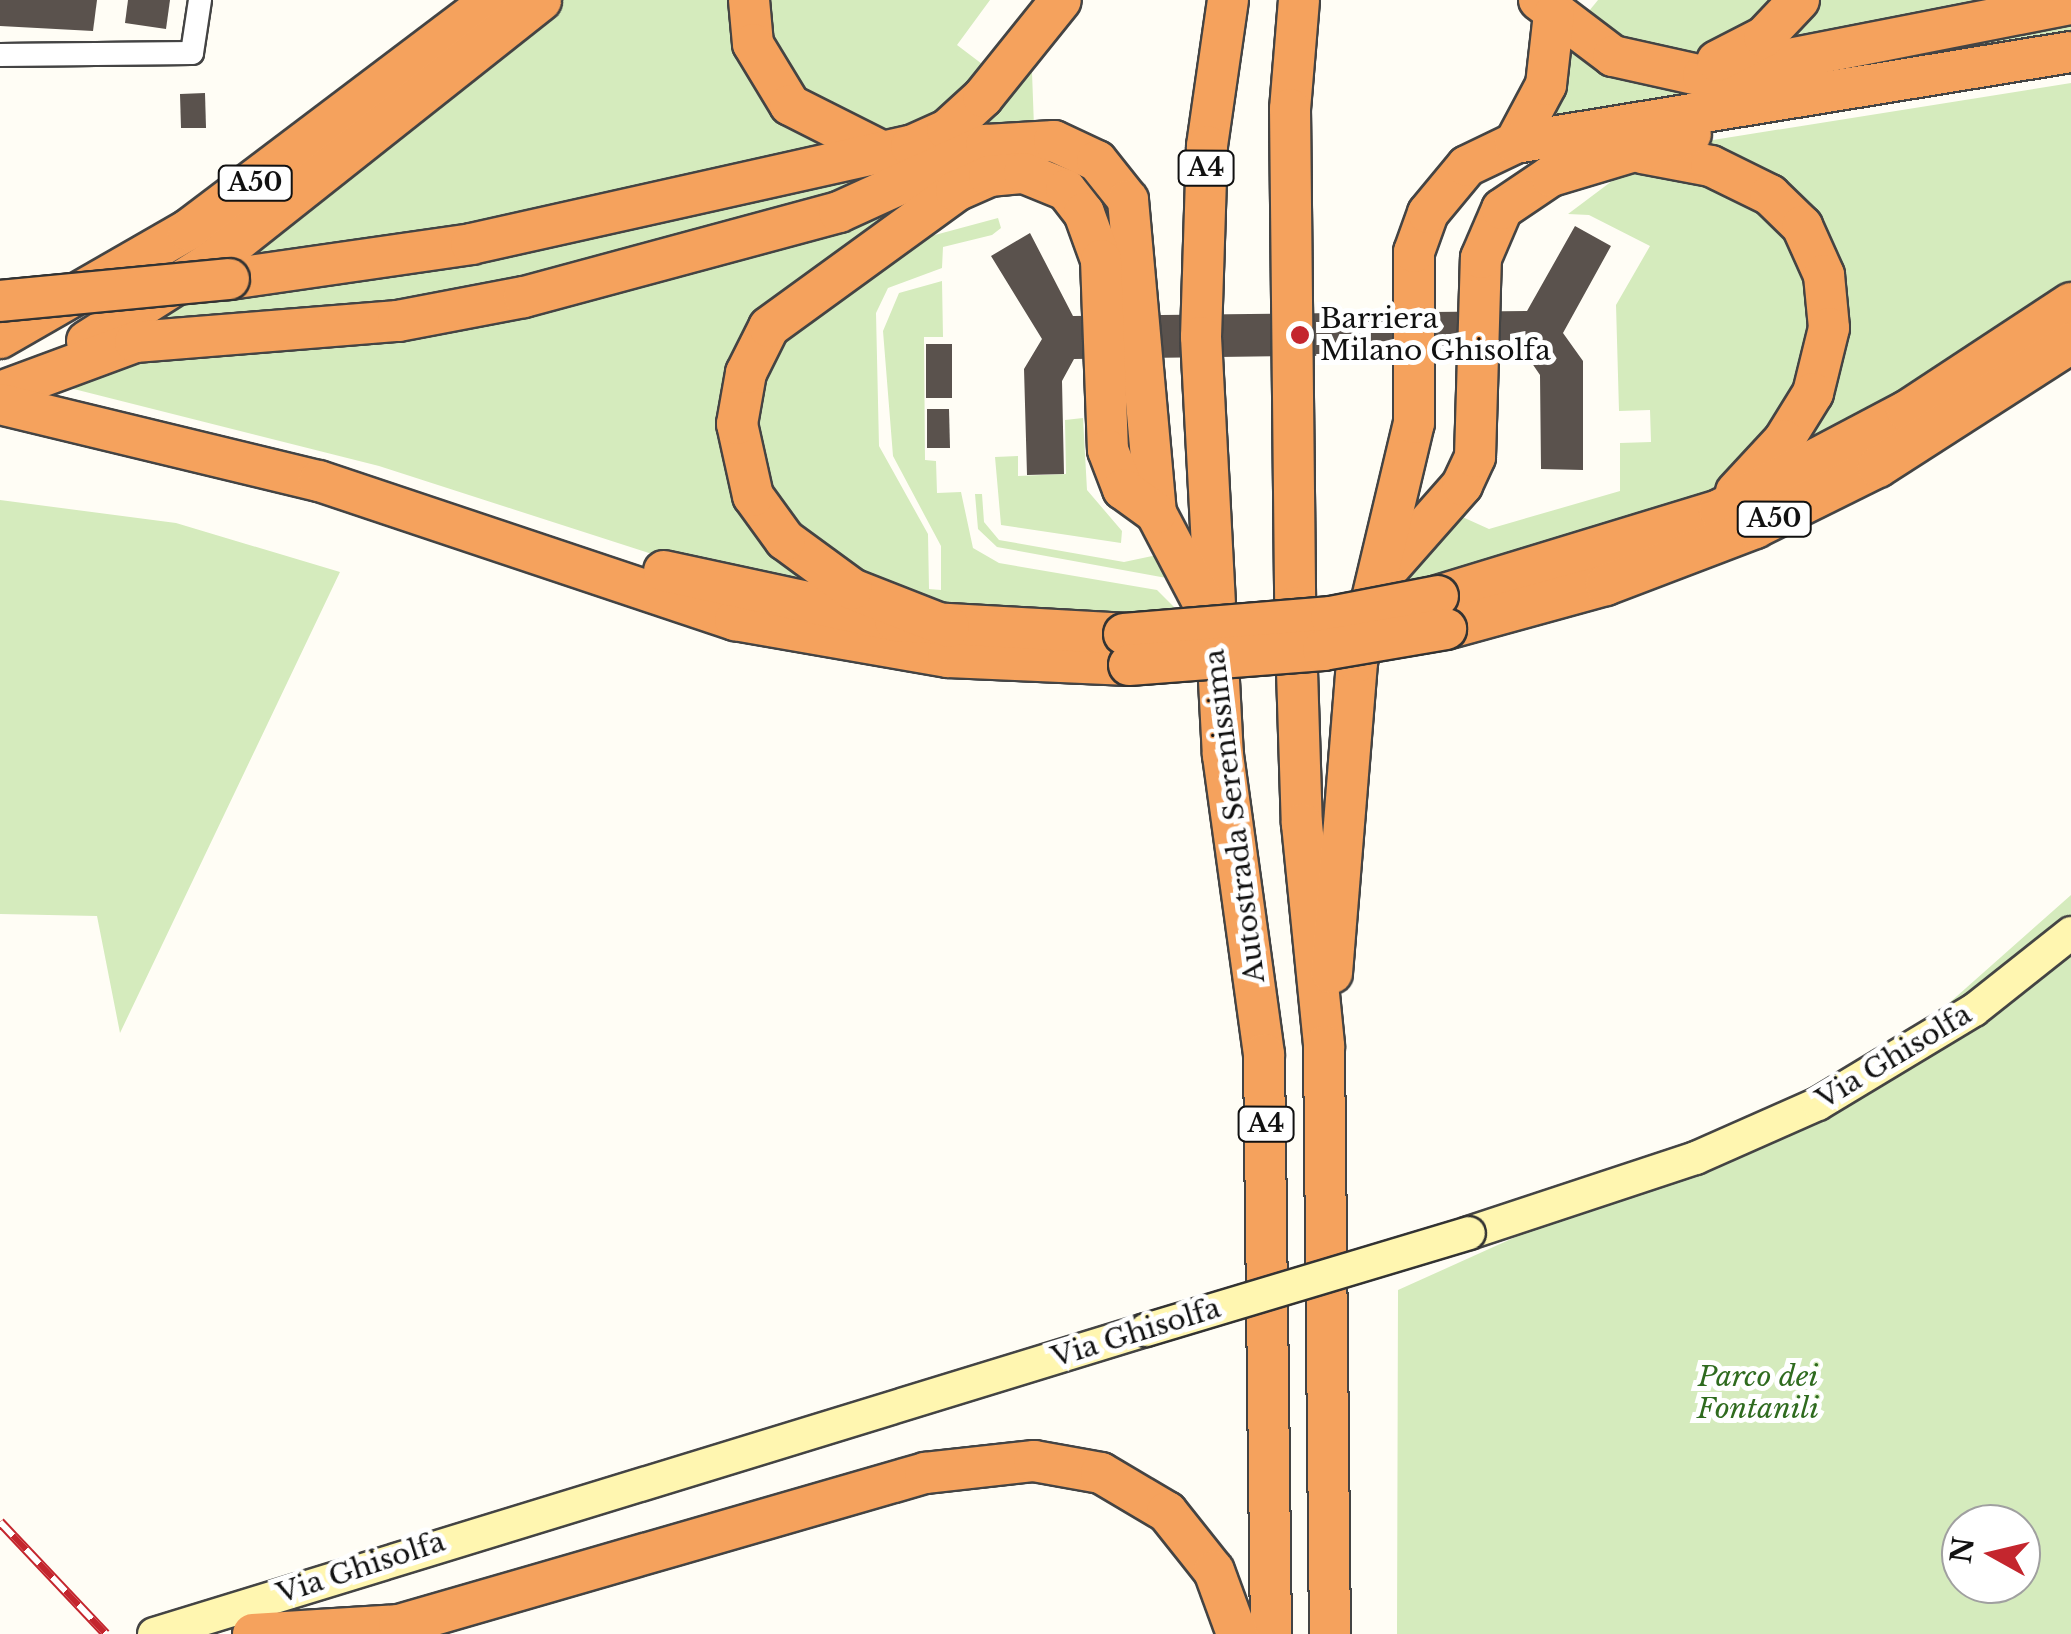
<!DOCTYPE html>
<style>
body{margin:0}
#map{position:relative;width:2071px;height:1634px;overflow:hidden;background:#fffdf5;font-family:"Libre Baskerville",serif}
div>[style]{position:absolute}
.green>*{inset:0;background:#d5ebbd}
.building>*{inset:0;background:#5a524d}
.roads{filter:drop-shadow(2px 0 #444) drop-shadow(-2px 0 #444) drop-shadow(0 2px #444) drop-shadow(0 -2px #444)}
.street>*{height:22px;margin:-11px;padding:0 11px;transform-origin:11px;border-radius:11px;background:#fff}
.secondary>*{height:32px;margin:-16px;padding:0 16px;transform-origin:16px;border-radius:16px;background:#fff6b0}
.highway>*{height:40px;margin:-20px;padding:0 20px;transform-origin:20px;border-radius:20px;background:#f5a25d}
.rail>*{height:10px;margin-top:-5px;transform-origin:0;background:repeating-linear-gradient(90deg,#fff 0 19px,#c4262e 0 38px);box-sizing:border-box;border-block:2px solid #c4262e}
.bridges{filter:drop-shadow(2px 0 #333) drop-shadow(-2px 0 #333) drop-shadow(0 2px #333) drop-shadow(0 -2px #333)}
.secondary-bridge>*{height:32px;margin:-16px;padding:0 16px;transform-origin:16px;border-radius:16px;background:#fff6b0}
.highway-bridge>*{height:40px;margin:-20px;padding:0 20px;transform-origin:20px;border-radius:20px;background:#f5a25d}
.dots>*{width:28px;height:28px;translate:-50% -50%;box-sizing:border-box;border:5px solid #fff;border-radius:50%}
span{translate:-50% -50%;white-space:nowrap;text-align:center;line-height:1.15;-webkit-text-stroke:10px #fff;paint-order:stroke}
.shield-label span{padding:2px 8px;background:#fff;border:2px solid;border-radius:8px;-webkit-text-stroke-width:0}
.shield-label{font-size:25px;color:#111;font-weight:700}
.poi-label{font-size:28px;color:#111}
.left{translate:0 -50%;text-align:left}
.street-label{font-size:28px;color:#111}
.park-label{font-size:28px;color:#2f6b1f;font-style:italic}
.north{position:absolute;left:1941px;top:1504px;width:100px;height:100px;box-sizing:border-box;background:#fff;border:2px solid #a0a0a0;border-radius:50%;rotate:278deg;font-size:28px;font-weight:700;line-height:40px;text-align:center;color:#111}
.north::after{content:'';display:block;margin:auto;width:35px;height:45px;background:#c4262e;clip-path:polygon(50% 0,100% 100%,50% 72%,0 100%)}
</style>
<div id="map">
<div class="green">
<i style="clip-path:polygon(561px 0,737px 0,830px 146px,672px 192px,225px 265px)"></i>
<i style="clip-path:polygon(757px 0,990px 0,957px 45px,986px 67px,924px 125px,883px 133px,795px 96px)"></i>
<i style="clip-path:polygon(1598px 0,1784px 0,1703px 54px,1660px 58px,1580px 22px)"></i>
<i style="clip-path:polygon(1811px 0,2041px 0,1773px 41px)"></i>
<i style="clip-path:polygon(2071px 14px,2071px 42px,1543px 128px,1571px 45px,1624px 72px)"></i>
<i style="clip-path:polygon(1032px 72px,1034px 127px,903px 178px,487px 294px,155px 323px,153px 313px,189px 294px,803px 184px)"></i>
<i style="clip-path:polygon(2071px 83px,2071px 291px,1773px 475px,1830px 259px,1688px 144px)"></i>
<i style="clip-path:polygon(1019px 147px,1081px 164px,1108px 199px,1053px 160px,995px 159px,801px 286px,758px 324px,737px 363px,726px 436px,740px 494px,781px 549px,835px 590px,831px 600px,711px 573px,379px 466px,50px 383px,130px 353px,342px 338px,545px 301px,844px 219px)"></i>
<i style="clip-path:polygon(1646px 168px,1671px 168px,1763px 202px,1814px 279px,1801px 395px,1706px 495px,1396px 593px,1458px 515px,1489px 529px,1620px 491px,1620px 443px,1651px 442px,1650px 410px,1619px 411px,1616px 305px,1650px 246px,1589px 215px,1568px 214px,1620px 175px)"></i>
<i style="clip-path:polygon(998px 218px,1001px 228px,992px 235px,943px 247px,942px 268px,888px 288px,876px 313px,879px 446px,928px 534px,929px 589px,941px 590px,941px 546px,893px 456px,883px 331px,899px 293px,942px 281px,943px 337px,924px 337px,925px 460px,936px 461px,937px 493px,961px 492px,973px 548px,999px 563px,1157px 590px,1180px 613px,1049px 624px,893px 597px,796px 534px,749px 445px,766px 354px,920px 239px)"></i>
<i style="clip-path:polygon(1083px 418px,1087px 490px,1122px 531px,1121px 543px,1001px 525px,995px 457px,1018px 456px,1018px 476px,1066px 474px,1065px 420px)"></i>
<i style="clip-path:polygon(975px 494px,982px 494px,984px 522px,999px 540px,1124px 562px,1157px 555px,1172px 579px,997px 547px,978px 529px)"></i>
<i style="clip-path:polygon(0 500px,176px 523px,340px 572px,120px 1033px,97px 916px,0 914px)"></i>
<i style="clip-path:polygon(evenodd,2071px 895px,2071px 1634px,1397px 1634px,1398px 1290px,1860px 1082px,2071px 895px,1961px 1524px,2021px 1524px,2021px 1584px,1961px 1584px,1961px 1524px)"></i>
</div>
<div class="building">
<i style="clip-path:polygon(0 0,97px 0,93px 31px,0 26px)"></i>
<i style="clip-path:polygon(128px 0,170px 0,166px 29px,125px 23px)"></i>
<i style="clip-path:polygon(205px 93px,206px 128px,181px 128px,180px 94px)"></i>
<i style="clip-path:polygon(1575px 226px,1611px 246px,1563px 333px,1583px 361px,1583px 470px,1541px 469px,1540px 375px,1525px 353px,1074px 359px,1062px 381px,1064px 474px,1027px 475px,1024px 369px,1042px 339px,991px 256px,1030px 233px,1073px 316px,1527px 311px)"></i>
<i style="clip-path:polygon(926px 344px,952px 344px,952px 398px,926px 398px)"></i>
<i style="clip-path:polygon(927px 409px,949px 409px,950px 448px,927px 448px)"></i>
</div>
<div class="roads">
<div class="street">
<i style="left:0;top:55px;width:192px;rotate:-0.6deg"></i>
<i style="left:192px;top:53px;width:54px;rotate:-81.4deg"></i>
</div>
<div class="secondary">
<i style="left:1469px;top:1233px;width:239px;rotate:-18.3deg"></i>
<i style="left:1696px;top:1158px;width:133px;rotate:-23.9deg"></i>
<i style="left:1818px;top:1104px;width:182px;rotate:-31.1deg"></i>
<i style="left:1974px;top:1010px;width:124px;rotate:-38.4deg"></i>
<i style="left:154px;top:1634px;width:1038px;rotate:-17.04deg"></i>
</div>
<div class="highway">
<i style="left:749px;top:0;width:44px;rotate:84.8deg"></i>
<i style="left:753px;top:44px;width:71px;rotate:58.8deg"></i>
<i style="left:790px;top:105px;width:104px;rotate:26.8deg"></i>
<i style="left:1228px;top:0;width:148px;rotate:98.2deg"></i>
<i style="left:1207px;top:146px;width:191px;rotate:91.8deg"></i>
<i style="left:1201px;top:337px;width:419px;rotate:87deg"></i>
<i style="left:1223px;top:755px;width:302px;rotate:82.2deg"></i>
<i style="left:1264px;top:1054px;width:580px;rotate:89.31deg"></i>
<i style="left:1299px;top:0;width:109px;rotate:94.7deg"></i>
<i style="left:1290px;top:109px;width:498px;rotate:89.4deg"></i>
<i style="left:1295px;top:607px;width:217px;rotate:88.2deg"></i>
<i style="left:1302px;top:824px;width:223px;rotate:84.3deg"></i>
<i style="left:1324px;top:1046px;width:588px;rotate:89.42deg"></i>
<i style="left:1539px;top:0;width:93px;rotate:37.1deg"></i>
<i style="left:1613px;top:56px;width:92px;rotate:12.5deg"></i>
<i style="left:1703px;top:76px;width:375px;rotate:-11.1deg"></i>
<i style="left:1717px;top:61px;width:53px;rotate:-27.1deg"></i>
<i style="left:1764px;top:37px;width:51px;rotate:-46.6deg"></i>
<i style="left:1515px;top:143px;width:66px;rotate:-61.9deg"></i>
<i style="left:1546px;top:85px;width:71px;rotate:-83.6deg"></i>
<i style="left:1642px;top:153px;width:70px;rotate:10.7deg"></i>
<i style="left:1711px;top:166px;width:66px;rotate:26.2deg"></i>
<i style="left:1770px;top:195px;width:45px;rotate:44.1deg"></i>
<i style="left:1802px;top:226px;width:54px;rotate:65.8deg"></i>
<i style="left:1824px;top:275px;width:53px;rotate:84.6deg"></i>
<i style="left:1829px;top:328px;width:67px;rotate:103.8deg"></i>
<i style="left:1813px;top:393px;width:55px;rotate:121.7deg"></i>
<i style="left:1784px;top:440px;width:71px;rotate:132.7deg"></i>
<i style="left:229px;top:279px;width:245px;rotate:-8.2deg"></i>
<i style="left:471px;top:244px;width:451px;rotate:-12.6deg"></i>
<i style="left:911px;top:146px;width:39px;rotate:-24deg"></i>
<i style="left:947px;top:130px;width:49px;rotate:-42.5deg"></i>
<i style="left:983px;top:97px;width:124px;rotate:-51.2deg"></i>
<i style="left:0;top:338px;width:217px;rotate:-29.9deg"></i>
<i style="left:188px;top:230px;width:381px;rotate:-37.1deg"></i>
<i style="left:87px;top:341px;width:147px;rotate:-32.5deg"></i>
<i style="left:211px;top:262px;width:421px;rotate:-38.4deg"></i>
<i style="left:0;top:392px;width:144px;rotate:-20.3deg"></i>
<i style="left:135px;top:342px;width:264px;rotate:-4.6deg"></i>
<i style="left:398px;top:321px;width:128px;rotate:-10.8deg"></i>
<i style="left:524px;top:297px;width:326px;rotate:-15.1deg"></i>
<i style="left:839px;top:212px;width:162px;rotate:-24.5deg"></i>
<i style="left:986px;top:145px;width:68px;rotate:-3.4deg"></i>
<i style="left:1054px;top:141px;width:47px;rotate:24.9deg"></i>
<i style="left:1097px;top:161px;width:50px;rotate:51.5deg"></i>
<i style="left:1128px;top:200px;width:314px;rotate:84.9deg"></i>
<i style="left:1156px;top:513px;width:110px;rotate:62.3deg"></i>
<i style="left:0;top:404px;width:328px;rotate:13.6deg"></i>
<i style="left:319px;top:481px;width:439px;rotate:18.5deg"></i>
<i style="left:735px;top:620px;width:216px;rotate:9.9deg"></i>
<i style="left:948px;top:657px;width:181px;rotate:2.5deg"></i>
<i style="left:664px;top:571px;width:236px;rotate:12.2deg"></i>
<i style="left:895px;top:621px;width:229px;rotate:3.2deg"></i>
<i style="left:1381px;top:577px;width:123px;rotate:-48.6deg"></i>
<i style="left:1462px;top:485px;width:31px;rotate:-65deg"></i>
<i style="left:1475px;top:457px;width:199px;rotate:-88.3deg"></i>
<i style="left:1481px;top:258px;width:53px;rotate:-66.8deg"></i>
<i style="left:1502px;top:209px;width:59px;rotate:-34deg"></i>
<i style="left:1551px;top:176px;width:146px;rotate:-16.7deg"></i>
<i style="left:1438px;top:596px;width:294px;rotate:-17deg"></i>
<i style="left:1719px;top:510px;width:212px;rotate:-27.8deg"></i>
<i style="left:1907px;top:411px;width:196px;rotate:-33.4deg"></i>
<i style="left:949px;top:627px;width:104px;rotate:-158.6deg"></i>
<i style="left:852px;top:589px;width:83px;rotate:-143.8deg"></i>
<i style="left:785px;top:540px;width:54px;rotate:-126deg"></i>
<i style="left:753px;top:496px;width:74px;rotate:-102.5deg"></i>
<i style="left:737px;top:424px;width:52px;rotate:-80deg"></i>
<i style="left:746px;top:373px;width:51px;rotate:-63.4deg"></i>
<i style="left:769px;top:327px;width:231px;rotate:-36deg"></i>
<i style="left:956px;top:191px;width:36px;rotate:-24deg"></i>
<i style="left:989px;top:176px;width:35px;rotate:-5deg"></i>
<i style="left:1024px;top:173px;width:45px;rotate:22deg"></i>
<i style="left:1066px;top:190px;width:29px;rotate:52deg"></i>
<i style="left:1084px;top:213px;width:50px;rotate:70.1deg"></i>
<i style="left:1101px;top:260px;width:190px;rotate:87.9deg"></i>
<i style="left:1108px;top:450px;width:42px;rotate:69deg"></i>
<i style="left:1123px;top:489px;width:41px;rotate:36deg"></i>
<i style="left:1446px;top:629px;width:166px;rotate:-15.4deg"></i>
<i style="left:1606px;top:585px;width:160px;rotate:-20.9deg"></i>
<i style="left:1755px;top:528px;width:137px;rotate:-26.4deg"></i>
<i style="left:1878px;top:467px;width:229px;rotate:-32.7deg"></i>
<i style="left:1332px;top:973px;width:312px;rotate:-85.4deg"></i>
<i style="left:1357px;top:662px;width:246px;rotate:-76.6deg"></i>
<i style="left:1414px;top:423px;width:171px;rotate:-90deg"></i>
<i style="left:1414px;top:252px;width:41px;rotate:-70.3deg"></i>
<i style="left:1428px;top:213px;width:61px;rotate:-50.3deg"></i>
<i style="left:1467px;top:166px;width:53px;rotate:-25.6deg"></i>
<i style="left:1515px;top:143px;width:563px;rotate:-9.3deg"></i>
<i style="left:253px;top:1634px;width:146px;rotate:-3.5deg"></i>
<i style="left:399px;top:1625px;width:548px;rotate:-16.12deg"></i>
<i style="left:925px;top:1473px;width:110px;rotate:-6.3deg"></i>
<i style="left:1034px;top:1461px;width:68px;rotate:10.2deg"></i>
<i style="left:1101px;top:1473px;width:77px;rotate:30.6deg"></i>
<i style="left:1167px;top:1512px;width:75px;rotate:51.5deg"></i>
<i style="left:1214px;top:1571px;width:67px;rotate:69.9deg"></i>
</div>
</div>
<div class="rail">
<i style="left:0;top:1522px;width:154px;rotate:46.6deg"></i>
</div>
<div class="bridges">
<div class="secondary-bridge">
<i style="left:1146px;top:1330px;width:337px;rotate:-16.7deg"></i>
</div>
<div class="highway-bridge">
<i style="left:0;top:301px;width:230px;rotate:-5.5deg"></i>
<i style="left:1124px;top:634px;width:208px;rotate:-4.7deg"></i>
<i style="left:1331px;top:617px;width:109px;rotate:-11.1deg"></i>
<i style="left:1129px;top:665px;width:195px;rotate:-4.4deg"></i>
<i style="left:1323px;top:650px;width:125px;rotate:-9.7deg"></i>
</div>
</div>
<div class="dots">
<i style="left:1300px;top:335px;background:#c4262e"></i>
</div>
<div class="shield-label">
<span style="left:1206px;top:168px">A4</span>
<span style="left:255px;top:183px">A50</span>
<span style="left:1774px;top:519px">A50</span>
<span style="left:1266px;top:1124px">A4</span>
</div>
<div class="poi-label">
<span class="left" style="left:1320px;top:335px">Barriera<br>Milano Ghisolfa</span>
</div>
<div class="street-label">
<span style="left:1235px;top:816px;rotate:-97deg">Autostrada Serenissima</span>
<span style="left:1894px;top:1057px;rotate:-31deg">Via Ghisolfa</span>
<span style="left:1136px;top:1333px;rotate:-17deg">Via Ghisolfa</span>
<span style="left:361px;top:1568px;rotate:-18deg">Via Ghisolfa</span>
</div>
<div class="park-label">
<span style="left:1758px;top:1393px">Parco dei<br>Fontanili</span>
</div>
<div class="north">N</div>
</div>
